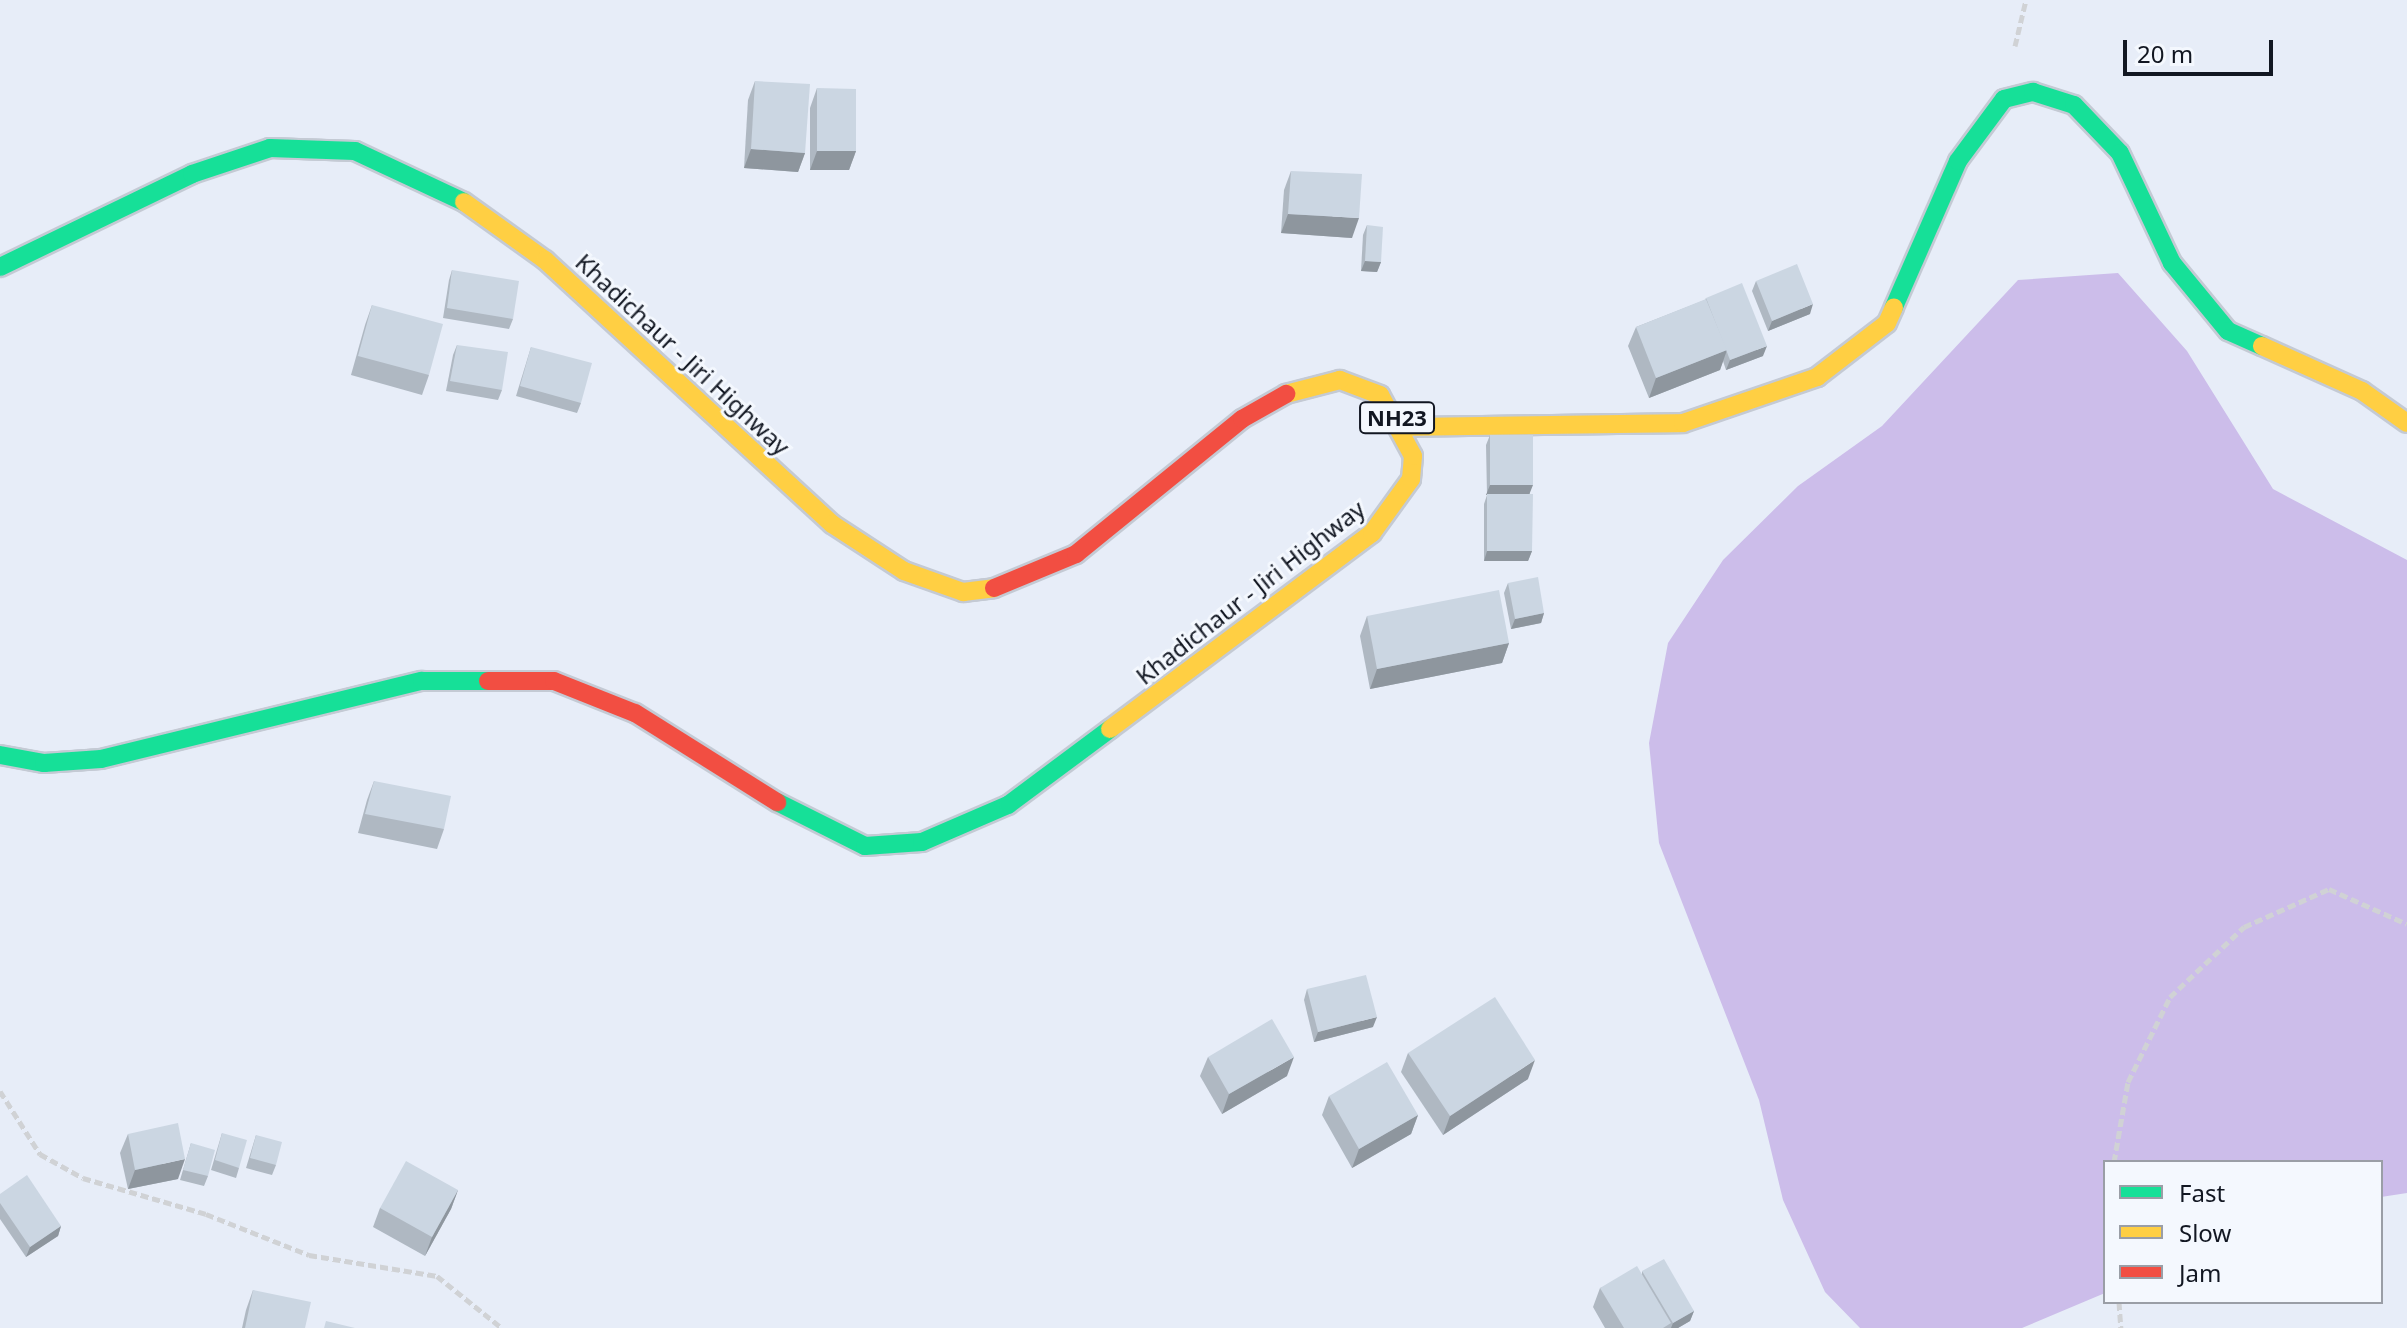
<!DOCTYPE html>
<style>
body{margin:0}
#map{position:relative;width:2407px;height:1328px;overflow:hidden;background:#e7edf8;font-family:"Noto Sans",sans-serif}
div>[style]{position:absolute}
.forest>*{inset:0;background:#ccbdea}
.path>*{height:5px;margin-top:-2.5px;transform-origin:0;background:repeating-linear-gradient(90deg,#d0d2d5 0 8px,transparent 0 12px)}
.roads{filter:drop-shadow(2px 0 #c4cad4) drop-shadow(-2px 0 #c4cad4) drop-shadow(0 2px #c4cad4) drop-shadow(0 -2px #c4cad4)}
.fast>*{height:18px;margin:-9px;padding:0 9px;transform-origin:9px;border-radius:9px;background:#16e098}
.slow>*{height:18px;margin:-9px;padding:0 9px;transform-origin:9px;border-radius:9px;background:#ffcf43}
.jam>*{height:18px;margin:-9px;padding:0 9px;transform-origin:9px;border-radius:9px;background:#f24e42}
.wall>*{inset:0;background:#afb8c2}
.shaded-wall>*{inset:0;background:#8e969e}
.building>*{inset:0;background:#cbd6e2}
span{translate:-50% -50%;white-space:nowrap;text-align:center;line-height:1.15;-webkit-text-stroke:6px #f4f8fe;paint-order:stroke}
.shield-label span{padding:2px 6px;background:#f4f8fe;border:2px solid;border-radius:6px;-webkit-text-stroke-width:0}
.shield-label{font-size:22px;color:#121722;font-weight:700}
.street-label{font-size:24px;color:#121722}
.legend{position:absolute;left:2103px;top:1160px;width:280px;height:144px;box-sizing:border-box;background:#f4f8fe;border:2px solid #9a9ea6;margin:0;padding:10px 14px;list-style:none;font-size:24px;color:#121722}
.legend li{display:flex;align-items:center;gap:16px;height:40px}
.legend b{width:40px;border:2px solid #9a9ea6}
.scale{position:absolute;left:2123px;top:40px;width:150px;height:36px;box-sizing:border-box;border:4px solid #121722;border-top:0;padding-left:10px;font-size:24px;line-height:28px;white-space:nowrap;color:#121722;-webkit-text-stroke:6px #f4f8fe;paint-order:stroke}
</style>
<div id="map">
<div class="forest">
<i style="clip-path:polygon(2118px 273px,2187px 351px,2273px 489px,2407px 560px,2407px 1193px,2381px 1197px,2381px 1162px,2105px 1162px,2105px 1293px,2022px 1328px,1860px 1328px,1825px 1292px,1783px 1200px,1759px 1100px,1659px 843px,1649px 743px,1668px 643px,1723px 560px,1798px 486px,1882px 426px,2018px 280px)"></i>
</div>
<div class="path">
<i style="left:2015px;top:46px;width:47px;rotate:-76.6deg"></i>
<i style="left:0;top:1091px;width:75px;rotate:57.6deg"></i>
<i style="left:40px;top:1154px;width:49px;rotate:29.2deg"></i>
<i style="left:83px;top:1178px;width:128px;rotate:16.3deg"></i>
<i style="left:206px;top:1214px;width:111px;rotate:21.7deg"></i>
<i style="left:309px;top:1255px;width:130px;rotate:9.3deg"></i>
<i style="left:437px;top:1276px;width:83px;rotate:38.7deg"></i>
<i style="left:2114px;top:1162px;width:81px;rotate:-80.1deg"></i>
<i style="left:2128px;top:1082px;width:95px;rotate:-63.7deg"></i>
<i style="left:2170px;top:997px;width:102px;rotate:-43.4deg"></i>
<i style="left:2244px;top:927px;width:93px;rotate:-24.1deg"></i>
<i style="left:2329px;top:889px;width:85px;rotate:24.2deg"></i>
<i style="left:2119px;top:1302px;width:26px;rotate:86deg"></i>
</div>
<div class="roads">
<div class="fast">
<i style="left:0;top:267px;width:213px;rotate:-25.8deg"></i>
<i style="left:192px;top:174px;width:82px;rotate:-18.4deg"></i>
<i style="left:270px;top:148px;width:85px;rotate:2deg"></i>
<i style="left:355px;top:151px;width:120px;rotate:25.1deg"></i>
<i style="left:1894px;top:307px;width:159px;rotate:-66.3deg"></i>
<i style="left:1958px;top:161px;width:77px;rotate:-53.4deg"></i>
<i style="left:2004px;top:99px;width:30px;rotate:-14deg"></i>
<i style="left:2033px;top:92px;width:43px;rotate:17.6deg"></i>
<i style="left:2074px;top:105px;width:66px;rotate:46.2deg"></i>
<i style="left:2120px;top:153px;width:122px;rotate:64.7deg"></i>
<i style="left:2172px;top:263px;width:88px;rotate:50.5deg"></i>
<i style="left:2228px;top:331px;width:37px;rotate:24deg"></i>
<i style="left:0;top:755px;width:45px;rotate:10.3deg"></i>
<i style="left:44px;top:763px;width:57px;rotate:-4deg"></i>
<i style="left:101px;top:759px;width:330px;rotate:-13.7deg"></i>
<i style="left:422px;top:681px;width:66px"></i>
<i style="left:777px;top:802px;width:98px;rotate:26.6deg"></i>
<i style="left:865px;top:846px;width:57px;rotate:-4deg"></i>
<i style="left:922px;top:842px;width:94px;rotate:-23.3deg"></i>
<i style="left:1008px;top:805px;width:127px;rotate:-36.7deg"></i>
</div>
<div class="slow">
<i style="left:464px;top:202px;width:100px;rotate:35.6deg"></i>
<i style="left:545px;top:260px;width:390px;rotate:42.6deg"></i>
<i style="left:832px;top:524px;width:86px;rotate:33.1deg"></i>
<i style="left:904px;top:571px;width:63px;rotate:19.6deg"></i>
<i style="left:963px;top:592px;width:31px;rotate:-7deg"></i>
<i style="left:2262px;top:346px;width:110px;rotate:24.2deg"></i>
<i style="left:2362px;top:391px;width:55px;rotate:35.4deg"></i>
<i style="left:1403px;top:427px;width:280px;rotate:-0.8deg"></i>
<i style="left:1683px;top:423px;width:142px;rotate:-18.9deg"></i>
<i style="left:1817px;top:377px;width:88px;rotate:-37.6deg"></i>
<i style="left:1887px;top:323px;width:17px;rotate:-66deg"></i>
<i style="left:1110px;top:729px;width:327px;rotate:-36.8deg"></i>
<i style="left:1372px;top:533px;width:67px;rotate:-54.2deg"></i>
<i style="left:1411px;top:479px;width:23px;rotate:-85deg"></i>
<i style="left:1413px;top:456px;width:69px;rotate:-118.4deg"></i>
<i style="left:1380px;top:395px;width:43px;rotate:-159.4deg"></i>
<i style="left:1340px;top:380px;width:56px;rotate:165.5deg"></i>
</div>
<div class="jam">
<i style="left:994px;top:588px;width:89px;rotate:-22.5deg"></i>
<i style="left:1076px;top:554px;width:214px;rotate:-39.1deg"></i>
<i style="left:1242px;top:419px;width:51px;rotate:-29.6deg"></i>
<i style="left:488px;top:681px;width:66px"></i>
<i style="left:554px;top:681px;width:87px;rotate:21.6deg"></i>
<i style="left:635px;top:713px;width:168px;rotate:32.1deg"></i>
</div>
</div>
<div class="wall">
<i style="clip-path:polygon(755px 81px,805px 153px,798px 172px,744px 168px,748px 100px)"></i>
<i style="clip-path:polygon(817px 88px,856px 151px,849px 170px,810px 170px,810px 108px)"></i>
<i style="clip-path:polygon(1291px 171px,1352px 238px,1281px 233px,1284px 190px)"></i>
<i style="clip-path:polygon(1367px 225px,1381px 262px,1377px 272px,1361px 271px,1363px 235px)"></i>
<i style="clip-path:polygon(452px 270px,513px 319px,509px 329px,443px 318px,449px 280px)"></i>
<i style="clip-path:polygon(1756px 281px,1810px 314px,1768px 331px,1752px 291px)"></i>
<i style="clip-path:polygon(1706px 298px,1763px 356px,1726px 370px,1723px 361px,1720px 370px,1649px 398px,1628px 346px,1636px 327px,1705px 300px)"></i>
<i style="clip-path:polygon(372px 305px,429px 375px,422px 395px,351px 375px,365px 325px)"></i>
<i style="clip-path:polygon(457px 345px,502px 390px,498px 400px,446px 391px,453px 355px)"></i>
<i style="clip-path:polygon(531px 347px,581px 403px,577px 413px,516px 396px)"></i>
<i style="clip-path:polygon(1490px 435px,1530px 494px,1532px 551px,1528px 561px,1484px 561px,1484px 504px,1487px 495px,1486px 445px)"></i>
<i style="clip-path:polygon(1508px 583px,1544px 613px,1541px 623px,1511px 629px,1504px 593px)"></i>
<i style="clip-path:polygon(1367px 616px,1509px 643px,1502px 663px,1370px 689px,1360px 636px)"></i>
<i style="clip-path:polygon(374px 781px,444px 829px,437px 849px,358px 833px,367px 800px)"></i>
<i style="clip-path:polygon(1307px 989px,1373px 1027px,1314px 1042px,1304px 1000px)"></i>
<i style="clip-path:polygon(1408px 1053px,1528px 1079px,1443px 1135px,1401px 1072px)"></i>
<i style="clip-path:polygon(1208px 1057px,1287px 1076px,1222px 1114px,1200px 1076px)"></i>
<i style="clip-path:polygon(1329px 1096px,1418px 1115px,1411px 1134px,1352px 1168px,1322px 1115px)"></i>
<i style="clip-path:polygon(222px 1133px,239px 1168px,236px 1178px,211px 1170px)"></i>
<i style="clip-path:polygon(128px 1134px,178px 1179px,128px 1189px,120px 1153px)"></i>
<i style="clip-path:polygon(256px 1135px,276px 1165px,272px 1175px,246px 1168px)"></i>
<i style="clip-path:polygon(191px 1143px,208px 1176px,204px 1186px,180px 1180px)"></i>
<i style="clip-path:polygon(458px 1190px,451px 1209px,425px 1256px,373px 1227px,380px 1208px)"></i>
<i style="clip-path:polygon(0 1194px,61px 1226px,58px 1236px,26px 1257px,0 1219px)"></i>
<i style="clip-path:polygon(1642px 1271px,1694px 1311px,1690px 1321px,1678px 1328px,1605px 1328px,1593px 1307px,1600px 1288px,1642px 1274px)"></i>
<i style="clip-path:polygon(253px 1290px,305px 1328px,242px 1328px,246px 1310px)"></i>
</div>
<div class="shaded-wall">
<i style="clip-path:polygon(751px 149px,805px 153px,798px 172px,744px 168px)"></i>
<i style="clip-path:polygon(817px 151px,856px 151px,849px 170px,810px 170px)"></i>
<i style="clip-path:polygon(1288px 214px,1359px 218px,1352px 238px,1281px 233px)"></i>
<i style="clip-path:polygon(1365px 261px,1381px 262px,1377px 272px,1361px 271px)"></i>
<i style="clip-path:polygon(1813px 304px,1810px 314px,1768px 331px,1772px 321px)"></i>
<i style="clip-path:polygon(1767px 346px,1763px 356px,1726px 370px,1730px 360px)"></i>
<i style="clip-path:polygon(1727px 350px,1720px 370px,1649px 398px,1656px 378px)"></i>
<i style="clip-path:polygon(1490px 485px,1533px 485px,1529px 495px,1486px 495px)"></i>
<i style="clip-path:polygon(1487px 551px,1532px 551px,1528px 561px,1484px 561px)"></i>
<i style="clip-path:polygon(1544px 613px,1541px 623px,1511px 629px,1515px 619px)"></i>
<i style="clip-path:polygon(1509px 643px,1502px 663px,1370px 689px,1377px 669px)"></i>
<i style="clip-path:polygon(1377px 1017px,1373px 1027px,1314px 1042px,1318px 1032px)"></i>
<i style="clip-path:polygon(1294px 1057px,1287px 1076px,1222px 1114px,1229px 1094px)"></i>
<i style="clip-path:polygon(1535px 1060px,1528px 1079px,1443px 1135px,1450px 1116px)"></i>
<i style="clip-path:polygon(1418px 1115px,1411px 1134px,1352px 1168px,1359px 1149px)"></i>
<i style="clip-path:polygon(185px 1159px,178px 1179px,128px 1189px,135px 1170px)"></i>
<i style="clip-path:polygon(458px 1190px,451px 1209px,425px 1256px,432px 1237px)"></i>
<i style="clip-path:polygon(61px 1226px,58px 1236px,26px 1257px,30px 1247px)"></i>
<i style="clip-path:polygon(1694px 1311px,1690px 1321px,1678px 1328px,1671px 1328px,1673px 1323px)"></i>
</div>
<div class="building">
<i style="clip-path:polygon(755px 81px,810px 84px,805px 153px,751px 149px)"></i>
<i style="clip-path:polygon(817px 88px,856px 89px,856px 151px,817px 151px)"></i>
<i style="clip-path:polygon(1291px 171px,1362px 174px,1359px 218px,1288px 214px)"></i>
<i style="clip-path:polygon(1367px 225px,1383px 227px,1381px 262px,1365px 261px)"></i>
<i style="clip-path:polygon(1797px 264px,1813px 304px,1772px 321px,1756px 281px)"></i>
<i style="clip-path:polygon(452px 270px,519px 281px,513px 319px,447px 308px)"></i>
<i style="clip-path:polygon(1742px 283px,1767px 346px,1730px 360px,1706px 298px)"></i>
<i style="clip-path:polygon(1706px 299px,1727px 350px,1656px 378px,1636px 327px)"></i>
<i style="clip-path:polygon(372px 305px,443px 324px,429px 375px,358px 356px)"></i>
<i style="clip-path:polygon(457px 345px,508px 352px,502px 390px,450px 381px)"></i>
<i style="clip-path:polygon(531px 347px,592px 363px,581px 403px,520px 386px)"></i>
<i style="clip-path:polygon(1490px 435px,1533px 435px,1533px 485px,1490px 485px)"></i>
<i style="clip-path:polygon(1487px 494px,1533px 494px,1532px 551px,1487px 551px)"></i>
<i style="clip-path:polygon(1538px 577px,1544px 613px,1515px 619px,1508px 583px)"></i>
<i style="clip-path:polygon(1499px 590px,1509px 643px,1377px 669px,1367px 616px)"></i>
<i style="clip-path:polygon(374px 781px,451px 796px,444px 829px,365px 814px)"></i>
<i style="clip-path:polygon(1366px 975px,1377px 1017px,1318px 1032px,1307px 989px)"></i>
<i style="clip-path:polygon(1495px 997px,1535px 1060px,1450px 1116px,1408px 1053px)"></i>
<i style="clip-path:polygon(1272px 1019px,1294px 1057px,1229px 1094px,1208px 1057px)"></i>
<i style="clip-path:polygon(1387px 1062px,1418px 1115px,1359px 1149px,1329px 1096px)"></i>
<i style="clip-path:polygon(178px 1123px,185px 1159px,135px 1170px,128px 1134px)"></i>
<i style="clip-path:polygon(222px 1133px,247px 1140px,239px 1168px,215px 1160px)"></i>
<i style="clip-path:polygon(256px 1135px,282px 1142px,276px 1165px,250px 1158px)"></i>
<i style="clip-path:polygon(191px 1143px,215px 1150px,208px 1176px,183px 1170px)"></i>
<i style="clip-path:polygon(406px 1161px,458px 1190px,432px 1237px,380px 1208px)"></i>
<i style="clip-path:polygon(27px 1175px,61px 1226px,30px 1247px,0 1203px,0 1194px)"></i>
<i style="clip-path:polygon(1664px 1259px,1694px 1311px,1673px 1323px,1642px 1271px)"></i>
<i style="clip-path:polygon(1637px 1266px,1671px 1323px,1663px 1328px,1624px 1328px,1600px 1288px)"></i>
<i style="clip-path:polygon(253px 1290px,311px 1302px,305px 1328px,245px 1328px)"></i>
<i style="clip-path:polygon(326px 1321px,355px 1328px,324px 1328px)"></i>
</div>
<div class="shield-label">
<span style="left:1397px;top:418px">NH23</span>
</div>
<div class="street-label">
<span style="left:683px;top:354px;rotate:43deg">Khadichaur - Jiri Highway</span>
<span style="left:1250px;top:592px;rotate:-38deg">Khadichaur - Jiri Highway</span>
</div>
<ul class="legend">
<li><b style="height:10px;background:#16e098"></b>Fast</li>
<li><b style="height:10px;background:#ffcf43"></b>Slow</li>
<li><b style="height:10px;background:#f24e42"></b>Jam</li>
</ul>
<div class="scale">20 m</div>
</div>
